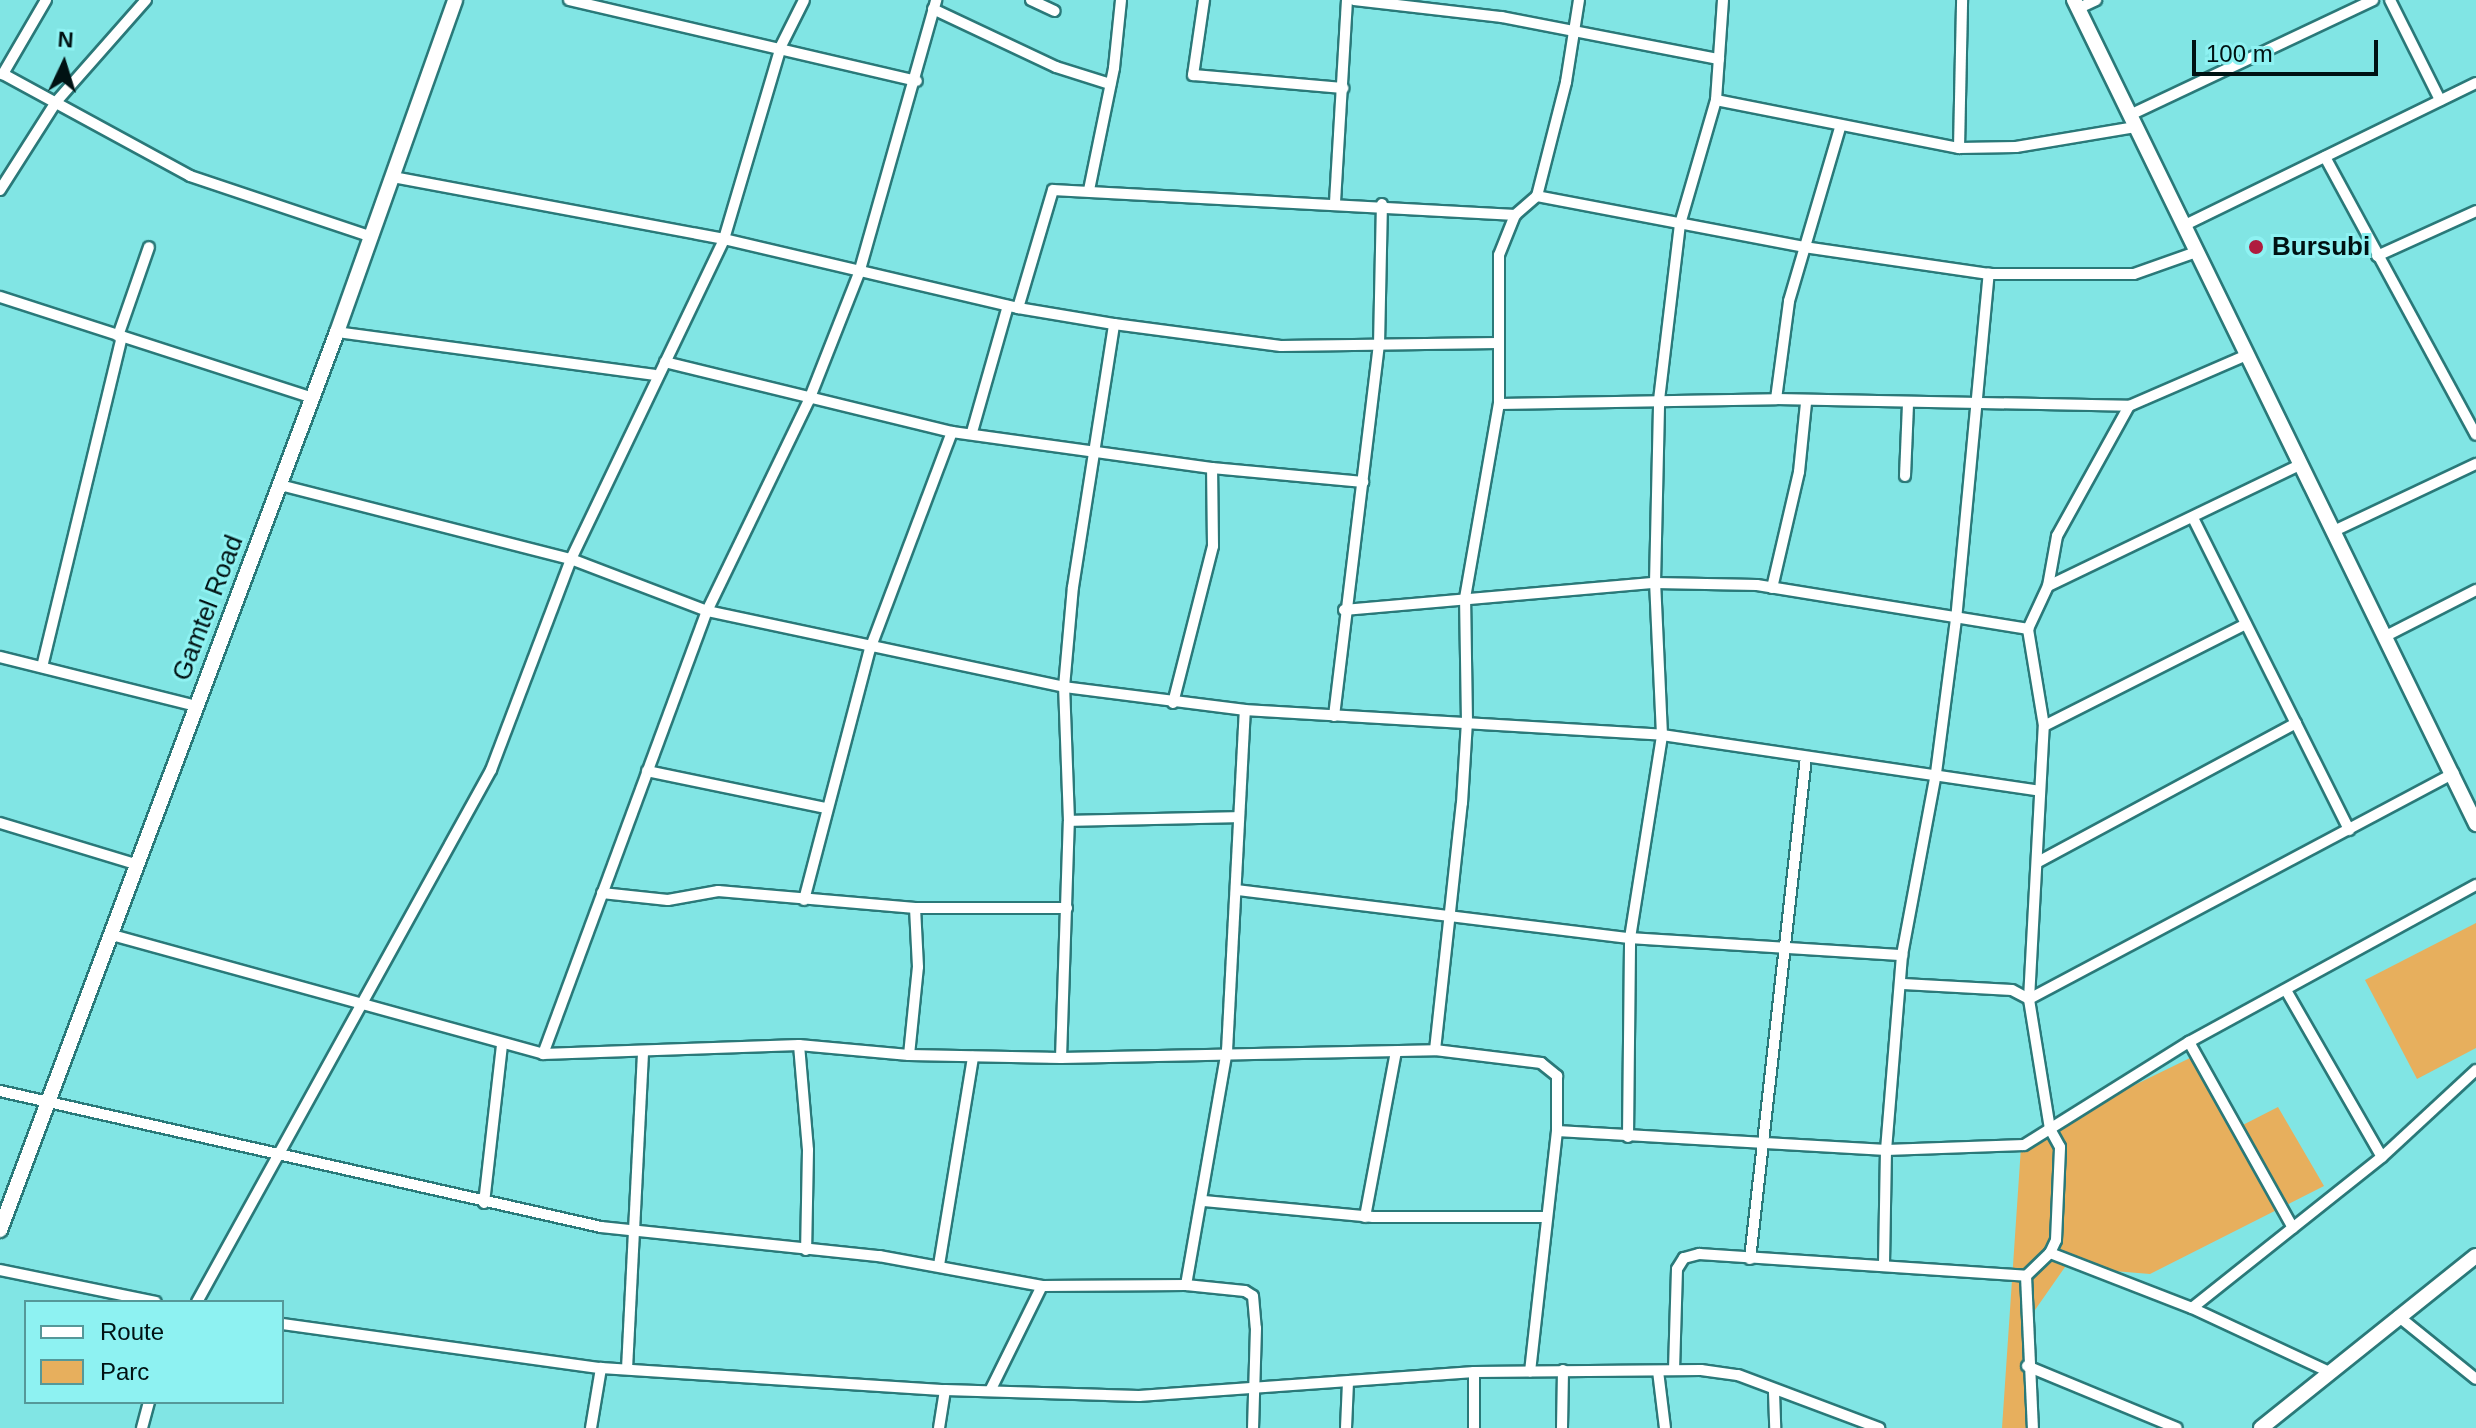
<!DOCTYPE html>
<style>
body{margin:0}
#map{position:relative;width:2476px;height:1428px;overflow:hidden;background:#81e5e4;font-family:Helvetica,sans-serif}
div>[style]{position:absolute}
.green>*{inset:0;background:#e7af5d}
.roads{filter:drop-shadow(2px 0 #2a7979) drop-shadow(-2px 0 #2a7979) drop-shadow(0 2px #2a7979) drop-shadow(0 -2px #2a7979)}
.street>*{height:10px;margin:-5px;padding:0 5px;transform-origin:5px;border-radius:5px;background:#fff}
.secondary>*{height:14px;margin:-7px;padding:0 7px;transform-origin:7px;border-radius:7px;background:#fff}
.dots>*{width:22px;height:22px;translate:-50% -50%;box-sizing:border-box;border:4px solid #8ef2f2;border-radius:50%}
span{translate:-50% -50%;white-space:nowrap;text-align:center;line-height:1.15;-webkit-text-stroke:6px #8ef2f2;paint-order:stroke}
.poi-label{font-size:26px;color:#001213;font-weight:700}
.left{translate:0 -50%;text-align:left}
.street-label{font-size:26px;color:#001213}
.legend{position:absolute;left:24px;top:1300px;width:260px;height:104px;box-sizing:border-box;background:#8ef2f2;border:2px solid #559899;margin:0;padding:10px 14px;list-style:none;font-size:24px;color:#001213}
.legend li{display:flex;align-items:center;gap:16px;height:40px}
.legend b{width:40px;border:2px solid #559899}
.north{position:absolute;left:24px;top:24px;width:80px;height:80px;-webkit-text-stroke:6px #8ef2f2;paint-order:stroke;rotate:4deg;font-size:22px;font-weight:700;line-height:32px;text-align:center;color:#001213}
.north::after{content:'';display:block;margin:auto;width:28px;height:36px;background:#001213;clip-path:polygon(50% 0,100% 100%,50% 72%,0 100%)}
.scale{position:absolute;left:2192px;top:40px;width:186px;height:36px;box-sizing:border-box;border:4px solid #001213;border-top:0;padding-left:10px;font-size:24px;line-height:28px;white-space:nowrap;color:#001213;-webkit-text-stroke:6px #8ef2f2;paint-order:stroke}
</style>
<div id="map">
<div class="green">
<i style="clip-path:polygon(2476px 923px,2476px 1048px,2417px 1079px,2365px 980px)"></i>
<i style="clip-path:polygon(2192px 1057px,2231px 1131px,2278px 1107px,2324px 1186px,2150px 1274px,2065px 1267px,2035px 1310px,2033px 1428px,2002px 1428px,2021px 1147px,2065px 1119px)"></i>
</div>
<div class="roads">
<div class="street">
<i style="left:46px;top:0;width:86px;rotate:120.2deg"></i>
<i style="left:3px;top:74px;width:213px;rotate:28.6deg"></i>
<i style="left:190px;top:176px;width:192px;rotate:18.5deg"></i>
<i style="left:569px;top:0;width:357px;rotate:13.1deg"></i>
<i style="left:1031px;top:0;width:26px;rotate:25deg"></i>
<i style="left:1204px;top:0;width:76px;rotate:98.3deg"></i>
<i style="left:1193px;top:75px;width:151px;rotate:5deg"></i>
<i style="left:1354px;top:0;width:149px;rotate:6.6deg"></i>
<i style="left:1502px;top:17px;width:221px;rotate:11deg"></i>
<i style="left:2390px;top:0;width:112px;rotate:63.4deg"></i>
<i style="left:2079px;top:8px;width:19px;rotate:-25deg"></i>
<i style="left:933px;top:9px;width:136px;rotate:25.2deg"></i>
<i style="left:1056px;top:67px;width:57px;rotate:17.5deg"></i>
<i style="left:1716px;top:100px;width:248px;rotate:11.2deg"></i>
<i style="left:1959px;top:148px;width:57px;rotate:-1deg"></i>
<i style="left:2016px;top:147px;width:121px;rotate:-9.5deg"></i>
<i style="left:2130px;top:115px;width:269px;rotate:-25.3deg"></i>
<i style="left:1959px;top:148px;width:148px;rotate:-88.8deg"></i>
<i style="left:2325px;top:157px;width:316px;rotate:61.5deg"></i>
<i style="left:393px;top:177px;width:337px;rotate:10.6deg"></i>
<i style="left:724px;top:239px;width:302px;rotate:13.2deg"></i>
<i style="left:1018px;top:308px;width:97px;rotate:9.5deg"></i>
<i style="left:1114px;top:324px;width:168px;rotate:7.5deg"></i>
<i style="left:1281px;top:346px;width:217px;rotate:-0.8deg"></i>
<i style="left:0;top:190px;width:104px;rotate:-57.5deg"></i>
<i style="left:56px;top:102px;width:136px;rotate:-48.6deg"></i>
<i style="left:1089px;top:190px;width:125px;rotate:-78.4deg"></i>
<i style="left:1114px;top:68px;width:68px;rotate:-84.1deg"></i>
<i style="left:1537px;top:196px;width:272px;rotate:10.8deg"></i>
<i style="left:1804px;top:247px;width:187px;rotate:8.3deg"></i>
<i style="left:1989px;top:274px;width:145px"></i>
<i style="left:2134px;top:274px;width:66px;rotate:-19.5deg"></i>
<i style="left:1335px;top:202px;width:202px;rotate:-86.6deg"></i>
<i style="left:2183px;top:226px;width:326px;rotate:-26deg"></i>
<i style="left:2377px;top:256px;width:109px;rotate:-24.4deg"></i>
<i style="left:0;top:297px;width:328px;rotate:17.9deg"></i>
<i style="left:1018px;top:308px;width:123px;rotate:-73.5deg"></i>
<i style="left:1053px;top:190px;width:463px;rotate:3.1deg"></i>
<i style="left:337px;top:332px;width:320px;rotate:7.7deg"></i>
<i style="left:118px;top:336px;width:94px;rotate:-70.8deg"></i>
<i style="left:665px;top:362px;width:295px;rotate:13.7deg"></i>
<i style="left:952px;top:432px;width:262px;rotate:7.9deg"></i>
<i style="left:1212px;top:468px;width:152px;rotate:5.3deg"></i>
<i style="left:1776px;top:399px;width:99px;rotate:-82.4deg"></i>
<i style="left:1789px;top:301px;width:180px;rotate:-73.6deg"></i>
<i style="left:1499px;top:404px;width:277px;rotate:-1deg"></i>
<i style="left:1776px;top:399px;width:353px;rotate:1.1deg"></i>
<i style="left:2129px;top:406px;width:129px;rotate:-23.4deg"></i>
<i style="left:972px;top:432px;width:131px;rotate:-74.1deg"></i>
<i style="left:1905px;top:476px;width:71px;rotate:-87.6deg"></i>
<i style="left:280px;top:485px;width:300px;rotate:14.3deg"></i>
<i style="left:571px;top:559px;width:146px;rotate:20.9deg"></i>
<i style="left:707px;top:611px;width:365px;rotate:12deg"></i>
<i style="left:1064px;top:687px;width:182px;rotate:7.2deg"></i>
<i style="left:1245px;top:710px;width:418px;rotate:3.4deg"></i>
<i style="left:1662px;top:735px;width:381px;rotate:8.4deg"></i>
<i style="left:2193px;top:518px;width:349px;rotate:63.4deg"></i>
<i style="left:2334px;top:531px;width:157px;rotate:-25.3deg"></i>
<i style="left:2048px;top:586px;width:281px;rotate:-25.7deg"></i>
<i style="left:1772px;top:588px;width:119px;rotate:-76.9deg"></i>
<i style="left:1799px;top:472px;width:69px;rotate:-84.2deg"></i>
<i style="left:1344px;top:610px;width:312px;rotate:-5deg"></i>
<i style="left:1655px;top:583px;width:102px;rotate:1.1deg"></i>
<i style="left:1757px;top:585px;width:275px;rotate:9.2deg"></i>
<i style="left:2386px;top:636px;width:101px;rotate:-27.1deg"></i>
<i style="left:0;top:657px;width:203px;rotate:14deg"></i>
<i style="left:42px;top:667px;width:340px;rotate:-76.4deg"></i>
<i style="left:1173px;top:703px;width:162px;rotate:-75.7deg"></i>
<i style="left:1213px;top:546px;width:78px;rotate:-90.7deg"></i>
<i style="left:1334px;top:716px;width:374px;rotate:-83.1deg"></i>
<i style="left:1379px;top:345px;width:141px;rotate:-88.8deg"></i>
<i style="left:2044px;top:726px;width:226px;rotate:-26.8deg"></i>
<i style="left:647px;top:771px;width:183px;rotate:11.7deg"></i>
<i style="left:1069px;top:821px;width:170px;rotate:-1.3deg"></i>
<i style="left:0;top:823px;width:144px;rotate:16.9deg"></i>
<i style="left:2038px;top:862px;width:293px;rotate:-28.3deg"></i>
<i style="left:1237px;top:890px;width:396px;rotate:7deg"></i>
<i style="left:1630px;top:938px;width:273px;rotate:3.6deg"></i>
<i style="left:602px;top:893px;width:66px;rotate:6.1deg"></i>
<i style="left:668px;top:900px;width:51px;rotate:-10.2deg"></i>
<i style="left:718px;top:891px;width:198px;rotate:4.9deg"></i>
<i style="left:915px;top:908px;width:152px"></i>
<i style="left:804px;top:900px;width:260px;rotate:-75.3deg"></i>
<i style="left:870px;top:649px;width:232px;rotate:-69.3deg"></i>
<i style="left:112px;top:935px;width:447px;rotate:15.4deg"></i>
<i style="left:543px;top:1054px;width:256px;rotate:-2deg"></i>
<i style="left:799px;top:1045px;width:110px;rotate:5.2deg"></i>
<i style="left:909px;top:1055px;width:152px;rotate:1.1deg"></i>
<i style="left:1061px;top:1058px;width:374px;rotate:-1.2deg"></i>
<i style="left:1435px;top:1050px;width:107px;rotate:7deg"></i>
<i style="left:1541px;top:1063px;width:21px;rotate:39deg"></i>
<i style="left:1557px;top:1076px;width:55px;rotate:90deg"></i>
<i style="left:1557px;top:1131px;width:242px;rotate:96.4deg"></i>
<i style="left:1903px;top:984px;width:109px;rotate:3.2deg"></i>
<i style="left:2012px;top:990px;width:19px;rotate:28deg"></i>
<i style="left:2029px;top:999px;width:481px;rotate:-28deg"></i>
<i style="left:2287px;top:992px;width:190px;rotate:60.1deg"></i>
<i style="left:2189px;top:1042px;width:213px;rotate:60.8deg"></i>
<i style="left:799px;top:1045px;width:105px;rotate:85.1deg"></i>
<i style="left:808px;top:1150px;width:100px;rotate:91.1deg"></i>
<i style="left:1435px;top:1050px;width:248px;rotate:-83.8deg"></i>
<i style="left:1462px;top:803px;width:81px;rotate:-86.5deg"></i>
<i style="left:1467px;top:722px;width:124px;rotate:-90.9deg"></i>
<i style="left:1465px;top:598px;width:197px;rotate:-80.1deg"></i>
<i style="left:1499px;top:404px;width:149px;rotate:-90deg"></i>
<i style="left:1499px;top:255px;width:43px;rotate:-68.2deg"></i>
<i style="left:1515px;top:215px;width:29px;rotate:-41deg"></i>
<i style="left:1537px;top:196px;width:118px;rotate:-75.7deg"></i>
<i style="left:1566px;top:82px;width:83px;rotate:-81deg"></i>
<i style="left:543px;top:1054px;width:472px;rotate:-69.7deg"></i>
<i style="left:707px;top:611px;width:234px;rotate:-64.2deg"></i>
<i style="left:809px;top:400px;width:136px;rotate:-68.5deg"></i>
<i style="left:859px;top:273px;width:284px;rotate:-74.2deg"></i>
<i style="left:909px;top:1055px;width:88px;rotate:-84.2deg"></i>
<i style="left:918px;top:967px;width:59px;rotate:-92.9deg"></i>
<i style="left:1061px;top:1058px;width:237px;rotate:-88.1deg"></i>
<i style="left:1069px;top:821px;width:134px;rotate:-92.1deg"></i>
<i style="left:1064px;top:687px;width:100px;rotate:-84.9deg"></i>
<i style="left:1073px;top:587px;width:266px;rotate:-81.1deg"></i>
<i style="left:0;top:1091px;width:616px;rotate:12.75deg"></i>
<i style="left:601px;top:1227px;width:280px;rotate:6deg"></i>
<i style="left:879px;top:1256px;width:166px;rotate:10.4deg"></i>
<i style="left:1042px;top:1286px;width:144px;rotate:-0.4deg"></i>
<i style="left:1186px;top:1285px;width:59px;rotate:5.8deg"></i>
<i style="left:1245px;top:1291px;width:9px;rotate:32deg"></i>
<i style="left:1253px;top:1296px;width:32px;rotate:85deg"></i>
<i style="left:1256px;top:1328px;width:100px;rotate:91.7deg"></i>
<i style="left:1557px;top:1131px;width:330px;rotate:3.3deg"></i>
<i style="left:1886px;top:1150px;width:138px;rotate:-2.1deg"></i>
<i style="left:2024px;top:1145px;width:195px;rotate:-32deg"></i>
<i style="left:2189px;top:1042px;width:327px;rotate:-28.7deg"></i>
<i style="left:1628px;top:1137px;width:199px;rotate:-89.4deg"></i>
<i style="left:1630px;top:938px;width:206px;rotate:-81deg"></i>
<i style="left:1662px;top:735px;width:152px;rotate:-92.6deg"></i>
<i style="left:1655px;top:583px;width:183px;rotate:-88.7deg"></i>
<i style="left:1659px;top:400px;width:177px;rotate:-83.2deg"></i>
<i style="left:1680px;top:224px;width:129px;rotate:-73.8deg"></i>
<i style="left:1716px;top:100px;width:100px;rotate:-86deg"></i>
<i style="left:1204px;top:1201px;width:170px;rotate:5.4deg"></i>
<i style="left:1373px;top:1217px;width:171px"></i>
<i style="left:484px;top:1203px;width:159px;rotate:-83.5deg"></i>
<i style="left:1365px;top:1217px;width:168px;rotate:-79.4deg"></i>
<i style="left:2050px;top:1253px;width:152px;rotate:21.2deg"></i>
<i style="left:2192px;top:1308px;width:151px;rotate:25deg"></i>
<i style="left:1750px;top:1259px;width:505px;rotate:-83.63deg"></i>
<i style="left:1884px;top:1264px;width:114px;rotate:-89deg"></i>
<i style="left:1886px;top:1150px;width:196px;rotate:-85.3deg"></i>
<i style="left:1902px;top:955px;width:185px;rotate:-79.4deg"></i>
<i style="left:1936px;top:773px;width:154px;rotate:-82.6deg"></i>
<i style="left:1956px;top:620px;width:348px;rotate:-84.6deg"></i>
<i style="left:939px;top:1265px;width:211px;rotate:-80.7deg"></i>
<i style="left:0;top:1270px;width:159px;rotate:11.6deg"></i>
<i style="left:2026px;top:1276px;width:152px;rotate:87.4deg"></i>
<i style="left:1186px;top:1285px;width:238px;rotate:-80.1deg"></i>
<i style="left:1227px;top:1051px;width:341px;rotate:-87deg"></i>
<i style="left:197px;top:1302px;width:608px;rotate:-61.07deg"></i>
<i style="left:491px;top:770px;width:226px;rotate:-69.2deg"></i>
<i style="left:571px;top:559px;width:355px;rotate:-64.4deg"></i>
<i style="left:724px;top:239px;width:201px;rotate:-73.5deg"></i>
<i style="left:781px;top:46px;width:51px;rotate:-63.4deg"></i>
<i style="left:2192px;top:1308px;width:243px;rotate:-38.5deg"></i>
<i style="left:2382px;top:1157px;width:128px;rotate:-42.8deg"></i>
<i style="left:2398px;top:1316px;width:100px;rotate:38.9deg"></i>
<i style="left:282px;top:1324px;width:322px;rotate:7.9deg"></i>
<i style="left:601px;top:1368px;width:345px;rotate:3.7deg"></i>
<i style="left:945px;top:1390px;width:194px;rotate:1.8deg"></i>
<i style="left:1139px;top:1396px;width:336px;rotate:-4.1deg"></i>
<i style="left:1474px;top:1372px;width:227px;rotate:-0.5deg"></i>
<i style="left:1701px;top:1370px;width:37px;rotate:8deg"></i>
<i style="left:1738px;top:1375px;width:151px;rotate:20.6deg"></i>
<i style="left:2027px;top:1366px;width:162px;rotate:22.5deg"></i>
<i style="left:627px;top:1369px;width:315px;rotate:-87.1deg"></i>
<i style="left:1674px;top:1370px;width:101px;rotate:-88.3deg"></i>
<i style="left:1677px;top:1269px;width:13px;rotate:-58deg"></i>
<i style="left:1684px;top:1258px;width:16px;rotate:-15deg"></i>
<i style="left:1699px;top:1254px;width:328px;rotate:3.8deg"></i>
<i style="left:2026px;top:1276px;width:33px;rotate:-44deg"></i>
<i style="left:2050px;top:1253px;width:14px;rotate:-65deg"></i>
<i style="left:2056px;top:1240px;width:93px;rotate:-87.5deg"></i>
<i style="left:2060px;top:1147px;width:21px;rotate:-119deg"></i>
<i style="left:2050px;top:1129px;width:132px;rotate:-99.2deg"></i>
<i style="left:2029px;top:999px;width:273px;rotate:-86.9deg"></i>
<i style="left:2044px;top:726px;width:98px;rotate:-99.4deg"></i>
<i style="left:2028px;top:629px;width:47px;rotate:-65.1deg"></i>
<i style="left:2048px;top:586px;width:51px;rotate:-79.8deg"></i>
<i style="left:2057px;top:536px;width:149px;rotate:-61deg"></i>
<i style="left:1658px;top:1371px;width:57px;rotate:83deg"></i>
<i style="left:990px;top:1391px;width:117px;rotate:-63.7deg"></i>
<i style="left:1774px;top:1392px;width:36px;rotate:88deg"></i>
<i style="left:142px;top:1428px;width:27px;rotate:-75deg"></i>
<i style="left:591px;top:1428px;width:61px;rotate:-80.5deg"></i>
<i style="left:939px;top:1428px;width:38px;rotate:-81deg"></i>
<i style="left:1346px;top:1428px;width:45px;rotate:-87.5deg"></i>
<i style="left:1474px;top:1428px;width:56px;rotate:-90deg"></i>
<i style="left:1562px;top:1428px;width:58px;rotate:-89deg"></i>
</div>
<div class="secondary">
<i style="left:2074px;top:0;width:917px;rotate:63.99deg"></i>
<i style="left:0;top:1230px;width:959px;rotate:-69.43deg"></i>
<i style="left:337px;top:332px;width:352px;rotate:-70.4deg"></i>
<i style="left:2261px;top:1428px;width:275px;rotate:-38.7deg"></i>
</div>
</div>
<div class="dots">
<i style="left:2256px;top:247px;background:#af1c3e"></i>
</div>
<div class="poi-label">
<span class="left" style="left:2272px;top:247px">Bursubi</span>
</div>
<div class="street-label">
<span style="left:208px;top:608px;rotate:-69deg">Gamtel Road</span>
</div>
<ul class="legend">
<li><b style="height:10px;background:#fff"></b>Route</li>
<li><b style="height:22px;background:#e7af5d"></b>Parc</li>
</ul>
<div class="north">N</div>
<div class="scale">100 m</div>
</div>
